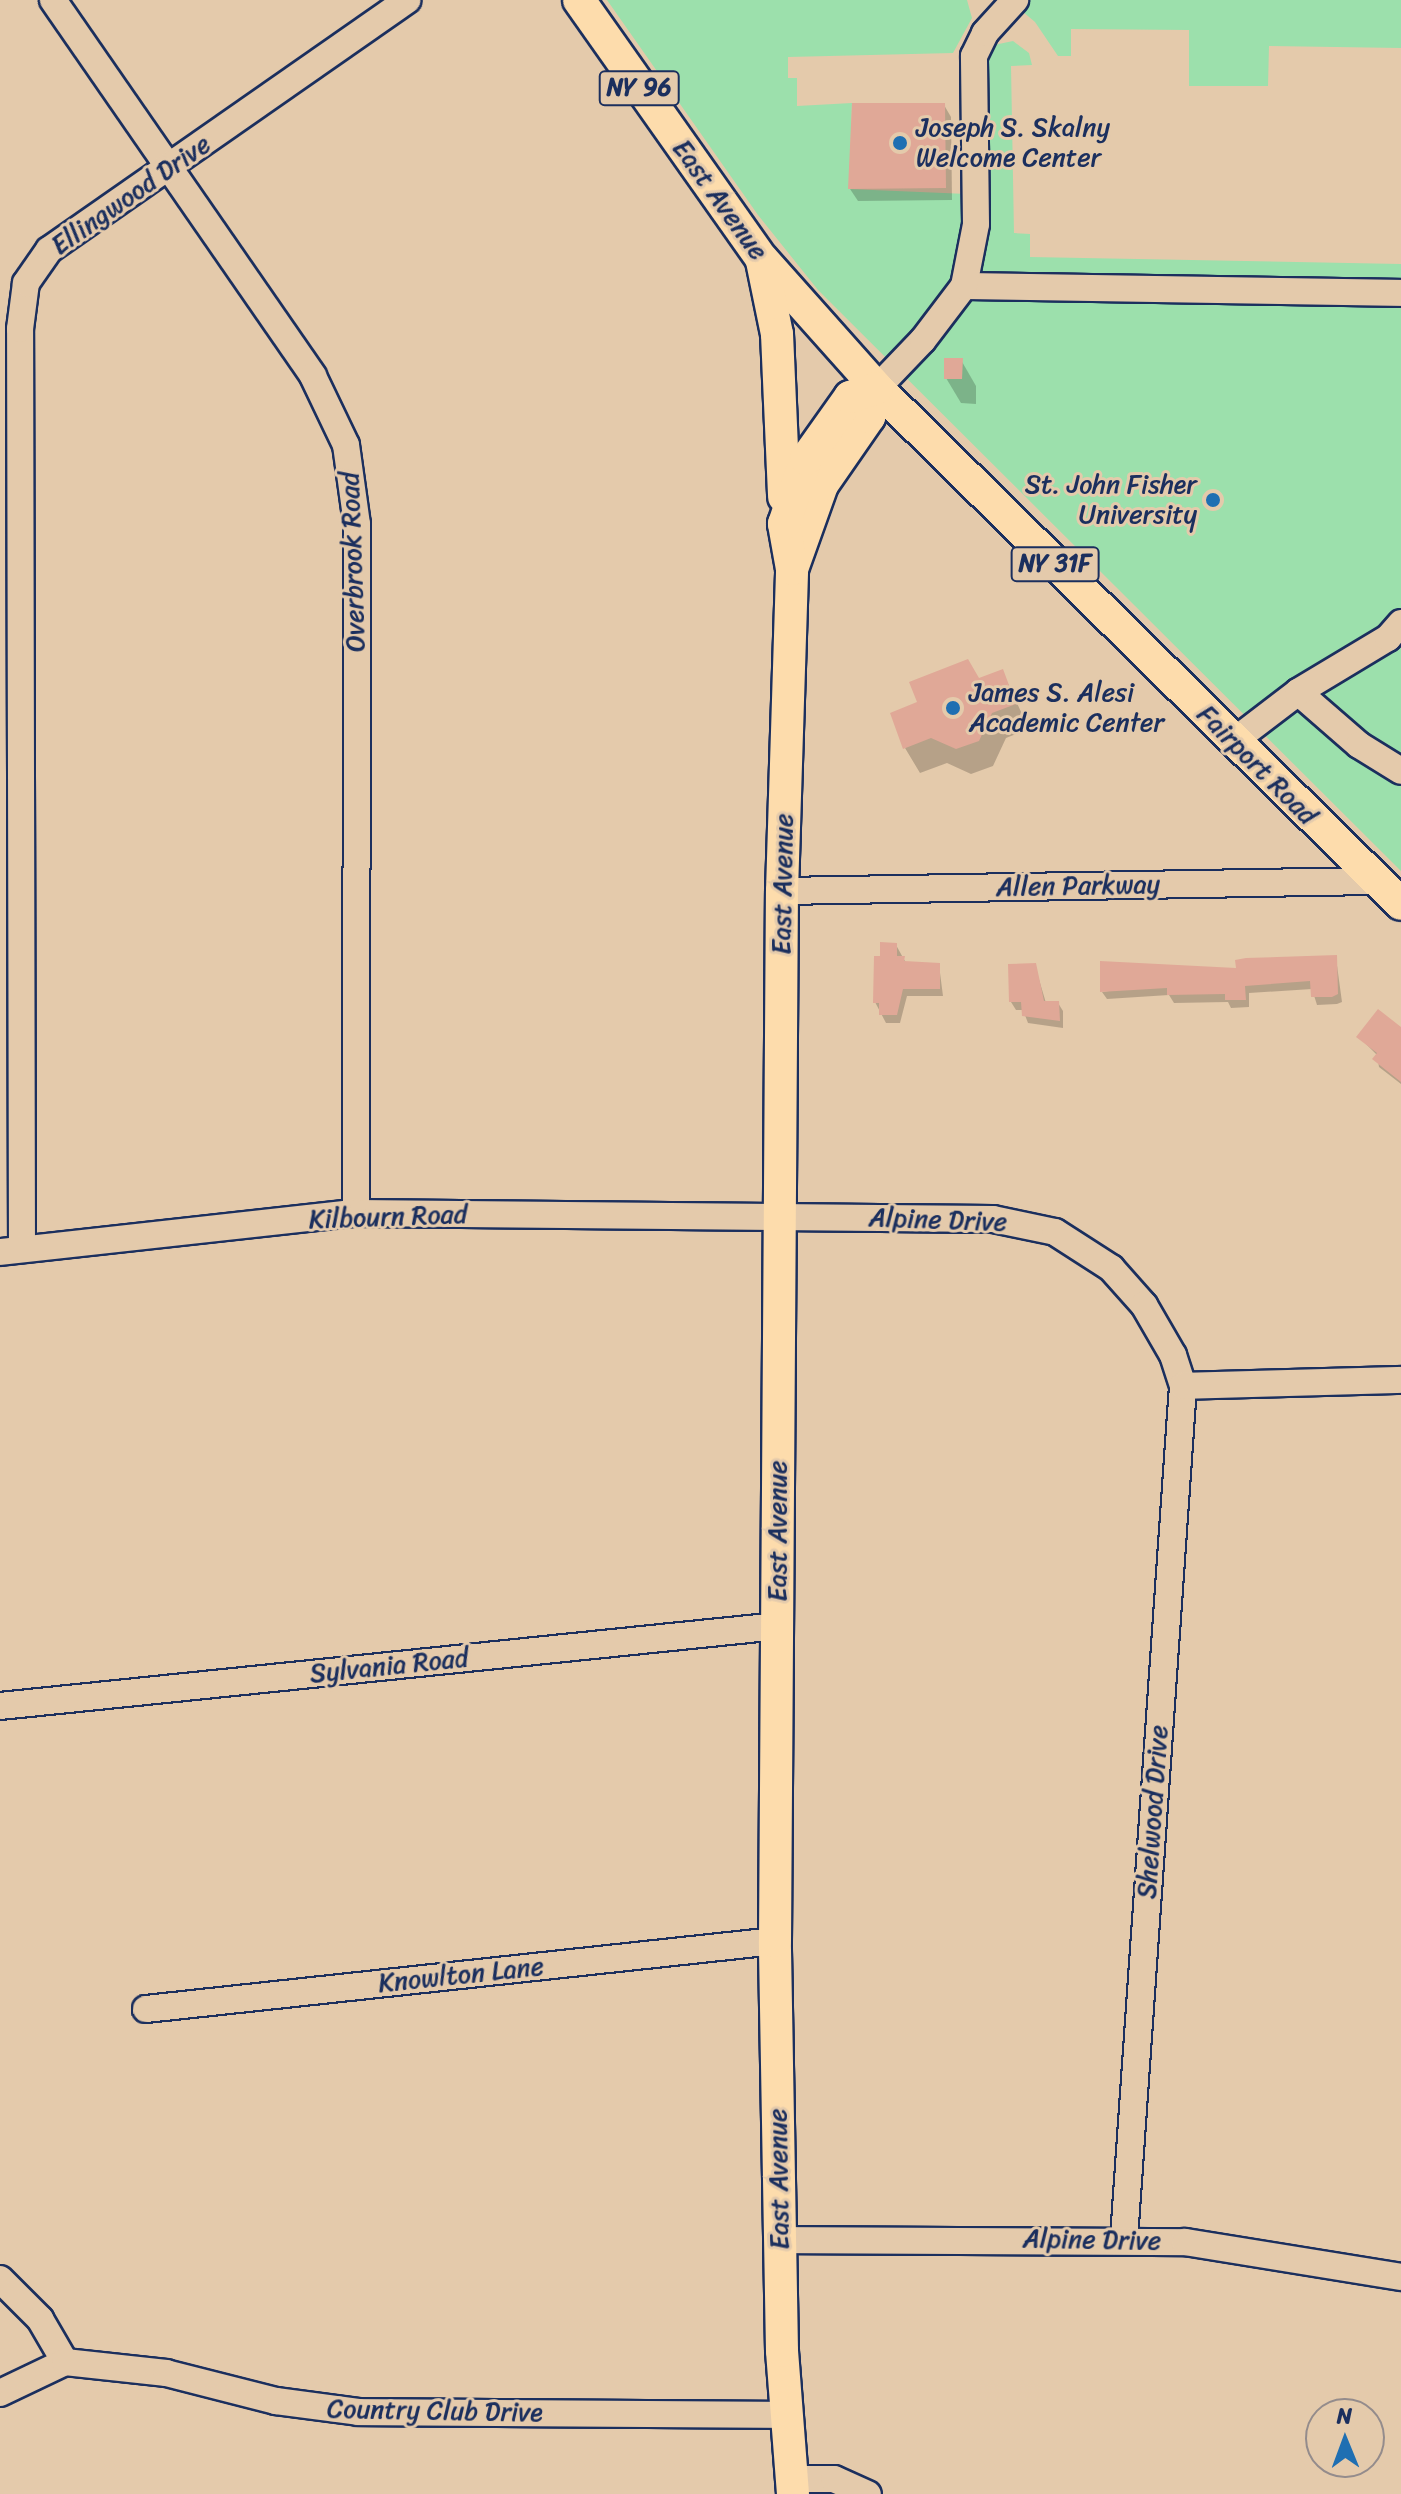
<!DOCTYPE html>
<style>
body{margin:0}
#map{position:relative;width:1401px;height:2494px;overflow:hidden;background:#e4caab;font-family:Sriracha,sans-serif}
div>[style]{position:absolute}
.green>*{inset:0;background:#9ce0ac}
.shadow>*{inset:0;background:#0003}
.building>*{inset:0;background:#e0a897}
.roads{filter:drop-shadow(2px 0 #1b2f5e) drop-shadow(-2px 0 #1b2f5e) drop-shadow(0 2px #1b2f5e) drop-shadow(0 -2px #1b2f5e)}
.minor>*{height:26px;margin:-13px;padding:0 13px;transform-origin:13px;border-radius:13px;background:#e4caab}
.major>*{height:32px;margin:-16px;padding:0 16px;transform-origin:16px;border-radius:16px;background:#fddcac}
.dots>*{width:22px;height:22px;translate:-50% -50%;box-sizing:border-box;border:4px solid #e4caab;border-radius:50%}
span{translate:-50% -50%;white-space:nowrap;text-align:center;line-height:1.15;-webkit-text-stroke:6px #e4caab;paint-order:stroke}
.shield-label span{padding:2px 6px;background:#e4caab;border:2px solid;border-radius:6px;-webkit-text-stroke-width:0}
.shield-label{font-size:24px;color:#1b2f5e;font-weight:700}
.poi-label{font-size:26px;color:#1b2f5e}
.left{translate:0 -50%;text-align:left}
.right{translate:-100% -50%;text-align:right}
.street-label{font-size:26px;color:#1b2f5e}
.north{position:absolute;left:1305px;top:2398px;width:80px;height:80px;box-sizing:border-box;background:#e4caab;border:2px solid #948c8c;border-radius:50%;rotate:359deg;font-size:22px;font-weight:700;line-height:32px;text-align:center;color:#1b2f5e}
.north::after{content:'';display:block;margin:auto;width:28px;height:36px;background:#1f6fb2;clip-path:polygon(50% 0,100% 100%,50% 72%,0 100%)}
</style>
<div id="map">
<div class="green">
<i style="clip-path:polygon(607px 0,967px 0,972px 18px,953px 53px,788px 57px,788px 78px,797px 78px,797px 106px,852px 103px,849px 189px,991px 195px,985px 60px,994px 45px,1013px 41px,1029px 53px,1032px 65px,1011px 66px,1014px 233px,1030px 234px,1030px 257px,1401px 264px,1401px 871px,818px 290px,758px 215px)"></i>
<i style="clip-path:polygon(1009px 0,1401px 0,1401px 48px,1269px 46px,1268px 86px,1189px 86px,1189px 30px,1071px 29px,1071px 56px,1058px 56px,1035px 22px)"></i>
</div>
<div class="shadow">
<i style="clip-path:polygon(944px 105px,951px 117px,952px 200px,858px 201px,850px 189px)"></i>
<i style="clip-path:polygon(961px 360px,976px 386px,976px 404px,961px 403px,946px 378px)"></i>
<i style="clip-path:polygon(1002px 671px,1029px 729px,1006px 738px,993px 766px,971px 774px,947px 763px,920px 773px,905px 748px,979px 680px)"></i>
<i style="clip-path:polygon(896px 945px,906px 963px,939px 965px,943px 996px,907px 996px,900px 1023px,886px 1023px,875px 1002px,882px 958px)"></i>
<i style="clip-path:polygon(1336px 958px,1342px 1002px,1337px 1004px,1317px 1005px,1312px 989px,1249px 993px,1249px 1007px,1231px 1008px,1228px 1002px,1174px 1003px,1169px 995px,1107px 999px,1102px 992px)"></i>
<i style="clip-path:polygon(1035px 966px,1046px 1003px,1058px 1003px,1063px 1011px,1063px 1028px,1028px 1023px,1023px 1010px,1016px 1010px,1011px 1002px)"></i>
<i style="clip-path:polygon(1401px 1030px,1401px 1084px,1379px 1067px,1377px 1055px,1359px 1037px)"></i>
</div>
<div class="building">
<i style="clip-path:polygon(852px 103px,945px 103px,946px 188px,848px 189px)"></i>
<i style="clip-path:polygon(944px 358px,963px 358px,962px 379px,944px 379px)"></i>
<i style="clip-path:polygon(968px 659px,979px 678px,1003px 669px,1016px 704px,992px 713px,979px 741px,956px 749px,931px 738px,903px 749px,890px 713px,917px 702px,909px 682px)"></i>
<i style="clip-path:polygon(880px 942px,897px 943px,897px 956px,905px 956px,904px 961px,940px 963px,940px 989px,903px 989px,897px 1015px,879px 1015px,879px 1003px,873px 1003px,874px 956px,880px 956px)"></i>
<i style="clip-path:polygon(1337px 955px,1338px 994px,1332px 997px,1311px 997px,1310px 981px,1245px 986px,1246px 1000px,1225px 1000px,1225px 994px,1167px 995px,1167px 988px,1100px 992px,1100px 961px,1236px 968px,1235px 960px,1246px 958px)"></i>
<i style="clip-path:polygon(1036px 963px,1044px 1001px,1059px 1001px,1060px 1021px,1022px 1016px,1021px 1002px,1009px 1002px,1008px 964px)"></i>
<i style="clip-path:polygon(1378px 1009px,1401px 1027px,1401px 1082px,1372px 1059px,1377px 1053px,1356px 1037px)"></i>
</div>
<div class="roads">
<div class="minor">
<i style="left:53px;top:0;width:457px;rotate:55.3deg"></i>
<i style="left:313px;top:376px;width:76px;rotate:64.4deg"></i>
<i style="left:346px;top:445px;width:80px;rotate:82.1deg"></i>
<i style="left:357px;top:524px;width:689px;rotate:90.08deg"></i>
<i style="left:964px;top:286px;width:437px;rotate:0.9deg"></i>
<i style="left:877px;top:388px;width:66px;rotate:-46.2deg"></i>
<i style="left:923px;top:340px;width:68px;rotate:-52.8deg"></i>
<i style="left:964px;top:286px;width:63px;rotate:-79deg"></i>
<i style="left:976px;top:224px;width:168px;rotate:-90.7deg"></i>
<i style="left:974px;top:56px;width:25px;rotate:-64deg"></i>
<i style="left:985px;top:33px;width:45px;rotate:-47.7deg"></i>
<i style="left:1298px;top:692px;width:81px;rotate:41deg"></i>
<i style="left:1359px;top:745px;width:49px;rotate:31.8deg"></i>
<i style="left:1234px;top:741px;width:81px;rotate:-37.4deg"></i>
<i style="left:1298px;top:692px;width:105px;rotate:-31deg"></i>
<i style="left:1388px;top:638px;width:20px;rotate:-49deg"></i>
<i style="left:782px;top:891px;width:591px;rotate:-0.97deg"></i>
<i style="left:22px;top:1249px;width:920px;rotate:-90.12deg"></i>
<i style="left:20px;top:329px;width:46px;rotate:-82.6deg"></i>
<i style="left:26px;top:283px;width:40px;rotate:-55.1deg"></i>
<i style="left:49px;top:250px;width:437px;rotate:-34.9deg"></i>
<i style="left:0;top:1252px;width:358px;rotate:-6.3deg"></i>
<i style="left:356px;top:1213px;width:637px;rotate:0.54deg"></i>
<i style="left:993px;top:1219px;width:63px;rotate:11.8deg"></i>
<i style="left:1055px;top:1232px;width:67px;rotate:32.7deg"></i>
<i style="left:1111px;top:1268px;width:50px;rotate:48.3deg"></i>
<i style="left:1144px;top:1305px;width:58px;rotate:59.9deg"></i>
<i style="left:1173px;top:1355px;width:33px;rotate:72deg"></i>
<i style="left:1183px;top:1386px;width:854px;rotate:93.96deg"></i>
<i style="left:1183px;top:1386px;width:218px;rotate:-1.6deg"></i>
<i style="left:0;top:1706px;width:782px;rotate:-5.87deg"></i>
<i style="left:146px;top:2009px;width:633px;rotate:-6.17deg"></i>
<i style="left:780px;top:2240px;width:405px;rotate:0.3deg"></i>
<i style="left:1185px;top:2242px;width:219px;rotate:9.2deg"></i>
<i style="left:0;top:2279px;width:57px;rotate:45deg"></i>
<i style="left:40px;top:2319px;width:50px;rotate:59.8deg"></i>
<i style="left:0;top:2393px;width:72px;rotate:-25.5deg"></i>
<i style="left:65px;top:2362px;width:102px;rotate:6.2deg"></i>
<i style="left:166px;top:2373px;width:114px;rotate:14.3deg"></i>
<i style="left:276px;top:2401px;width:83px;rotate:7.6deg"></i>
<i style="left:358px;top:2412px;width:427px;rotate:0.4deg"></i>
<i style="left:791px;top:2479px;width:43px"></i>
<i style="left:834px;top:2479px;width:37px;rotate:24deg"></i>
</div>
<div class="major">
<i style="left:579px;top:0;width:317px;rotate:54.8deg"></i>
<i style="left:762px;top:259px;width:173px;rotate:48.3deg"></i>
<i style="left:877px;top:388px;width:735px;rotate:44.56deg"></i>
<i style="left:762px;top:261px;width:75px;rotate:78.4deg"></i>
<i style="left:777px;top:334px;width:163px;rotate:87.5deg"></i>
<i style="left:792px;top:569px;width:89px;rotate:-70.3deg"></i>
<i style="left:822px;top:485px;width:83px;rotate:-55.3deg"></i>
<i style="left:869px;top:417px;width:30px;rotate:-75deg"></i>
<i style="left:793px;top:2494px;width:143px;rotate:-94.4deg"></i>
<i style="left:782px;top:2351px;width:410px;rotate:-91deg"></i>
<i style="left:775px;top:1941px;width:1050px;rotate:-89.62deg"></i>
<i style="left:782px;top:891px;width:322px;rotate:-88.2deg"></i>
<i style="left:792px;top:569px;width:46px;rotate:-100.1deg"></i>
<i style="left:784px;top:524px;width:69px;rotate:-71.3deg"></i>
<i style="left:806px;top:459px;width:76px;rotate:-54.6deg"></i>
<i style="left:850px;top:397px;width:28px;rotate:-18deg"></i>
</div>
</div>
<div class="dots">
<i style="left:900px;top:143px;background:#1f6fb2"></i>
<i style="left:1213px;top:500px;background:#1f6fb2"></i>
<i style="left:953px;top:708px;background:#1f6fb2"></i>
</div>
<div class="shield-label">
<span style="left:639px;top:88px">NY 96</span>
<span style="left:1055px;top:564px">NY 31F</span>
</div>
<div class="poi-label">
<span class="left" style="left:916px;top:143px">Joseph S. Skalny<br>Welcome Center</span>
<span class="right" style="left:1197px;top:500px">St. John Fisher<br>University</span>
<span class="left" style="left:969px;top:708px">James S. Alesi<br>Academic Center</span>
</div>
<div class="street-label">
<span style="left:131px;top:195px;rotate:-35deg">Ellingwood Drive</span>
<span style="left:720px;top:200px;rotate:54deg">East Avenue</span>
<span style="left:353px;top:562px;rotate:-92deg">Overbrook Road</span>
<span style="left:1257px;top:765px;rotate:45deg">Fairport Road</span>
<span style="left:783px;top:884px;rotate:-89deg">East Avenue</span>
<span style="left:1078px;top:886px;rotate:-1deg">Allen Parkway</span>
<span style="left:388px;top:1217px;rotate:-2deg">Kilbourn Road</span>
<span style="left:938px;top:1220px;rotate:2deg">Alpine Drive</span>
<span style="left:778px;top:1531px;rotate:-90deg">East Avenue</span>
<span style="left:389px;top:1666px;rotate:-6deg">Sylvania Road</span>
<span style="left:1153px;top:1812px;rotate:-86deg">Shelwood Drive</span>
<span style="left:461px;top:1975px;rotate:-6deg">Knowlton Lane</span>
<span style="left:779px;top:2179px;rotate:-91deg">East Avenue</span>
<span style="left:1092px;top:2240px;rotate:1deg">Alpine Drive</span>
<span style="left:435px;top:2411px;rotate:1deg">Country Club Drive</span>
</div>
<div class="north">N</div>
</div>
